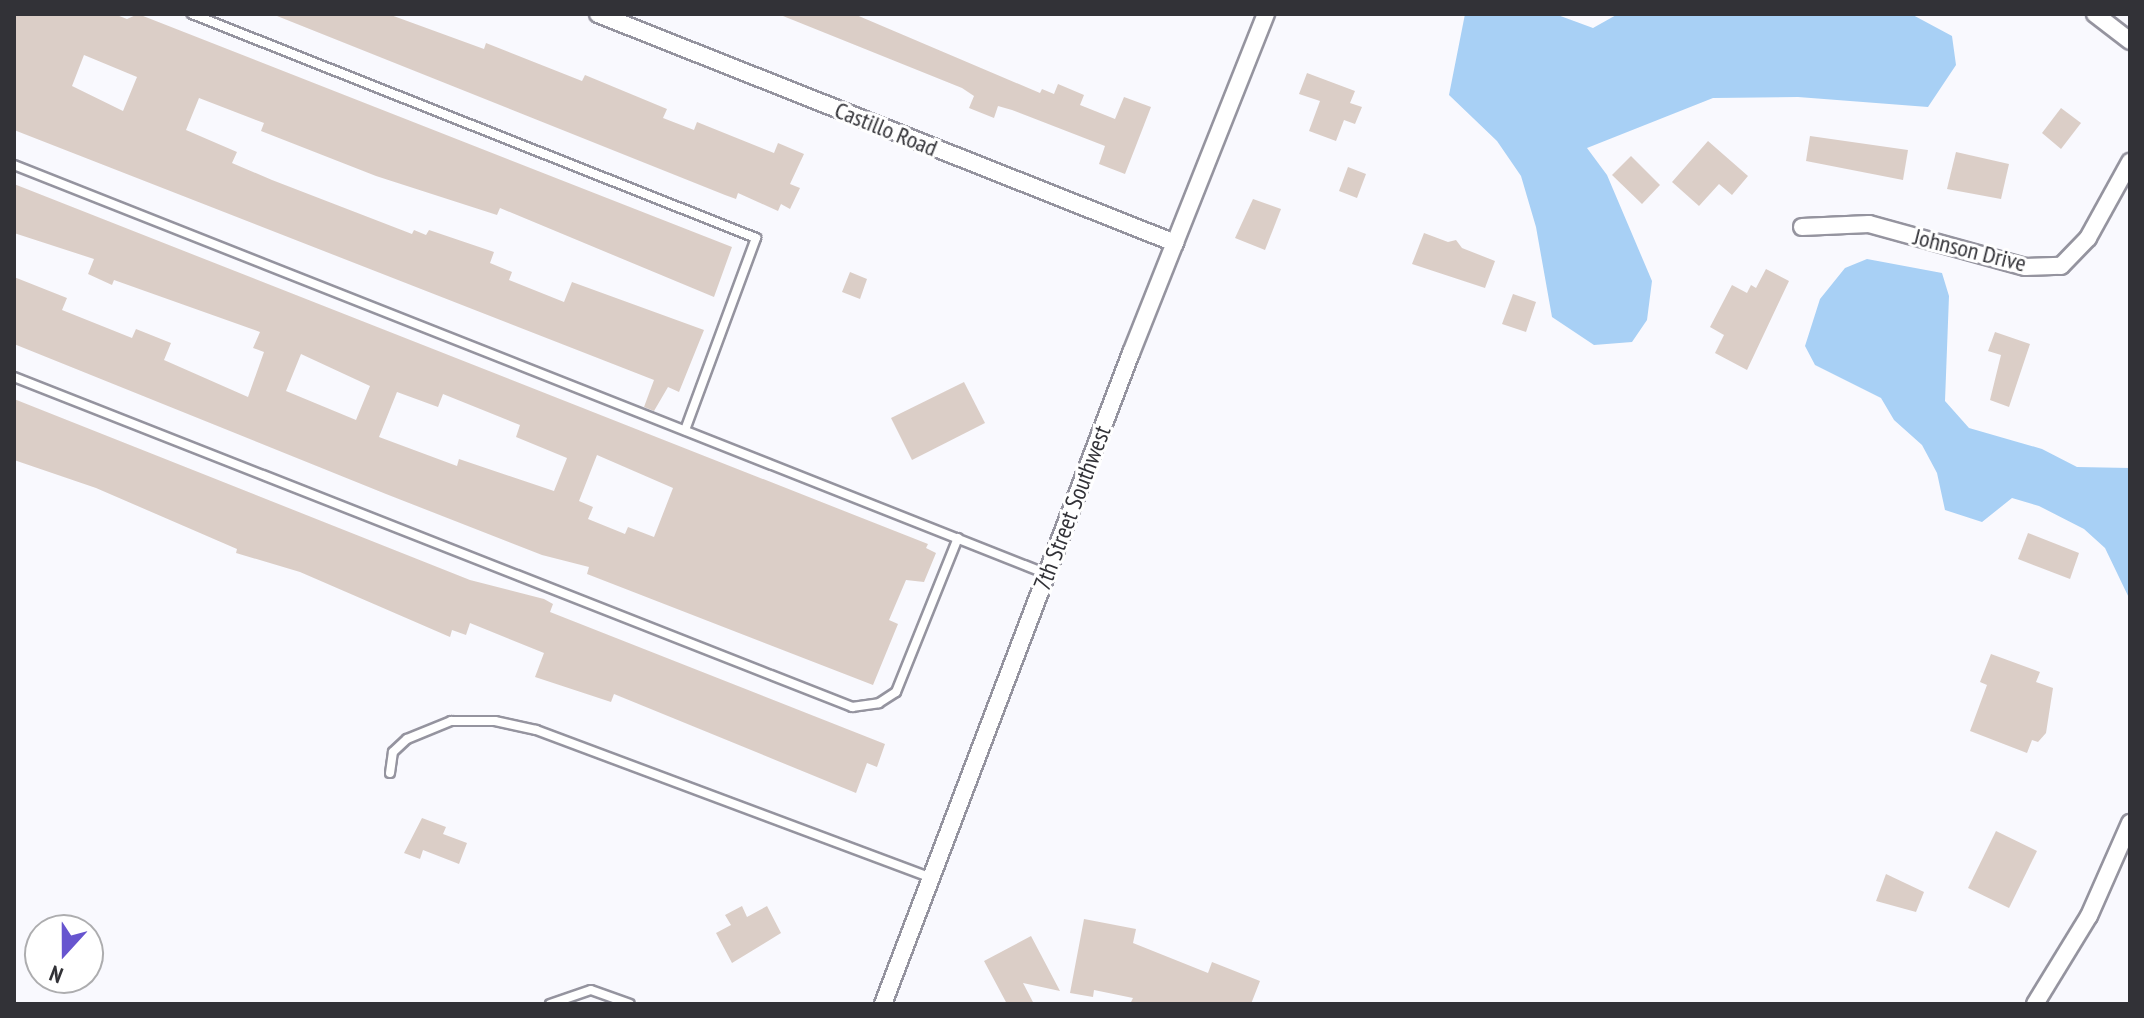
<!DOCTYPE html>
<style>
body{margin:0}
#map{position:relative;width:2144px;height:1018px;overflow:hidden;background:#f9f9fe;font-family:"PT Sans Narrow",sans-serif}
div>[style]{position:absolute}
.water>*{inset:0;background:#a8d0f5}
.building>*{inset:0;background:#dbcec7}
.roads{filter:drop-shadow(2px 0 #95949f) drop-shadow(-2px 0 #95949f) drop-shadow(0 2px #95949f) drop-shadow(0 -2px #95949f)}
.service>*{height:8px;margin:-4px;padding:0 4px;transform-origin:4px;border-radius:4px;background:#fff}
.minor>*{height:16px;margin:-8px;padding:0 8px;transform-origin:8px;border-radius:8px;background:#fff}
span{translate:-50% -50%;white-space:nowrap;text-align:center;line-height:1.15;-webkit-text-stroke:6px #fff;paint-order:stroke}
.street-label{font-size:24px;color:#323237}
.frame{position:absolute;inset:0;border:16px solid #323237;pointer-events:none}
.north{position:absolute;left:24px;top:914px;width:80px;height:80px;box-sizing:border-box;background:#fff;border:2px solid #adadaf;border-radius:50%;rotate:201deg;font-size:22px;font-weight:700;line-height:32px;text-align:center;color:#323237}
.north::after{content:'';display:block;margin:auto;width:28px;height:36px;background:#6755cf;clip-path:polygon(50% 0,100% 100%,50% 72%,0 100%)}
</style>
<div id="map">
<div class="water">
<i style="clip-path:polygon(1465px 14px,1555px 14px,1593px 28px,1618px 14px,1911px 14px,1952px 36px,1956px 65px,1928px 107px,1798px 97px,1713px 98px,1587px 148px,1607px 175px,1652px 281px,1647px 320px,1632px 342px,1594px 345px,1552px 317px,1536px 227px,1521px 176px,1497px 141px,1449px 95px)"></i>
<i style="clip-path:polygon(1867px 259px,1942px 273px,1949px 296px,1945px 401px,1969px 428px,2042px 449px,2077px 467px,2130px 468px,2130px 600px,2105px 548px,2084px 529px,2039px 506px,2012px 498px,1982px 522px,1945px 510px,1937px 473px,1922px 445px,1894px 420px,1881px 398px,1815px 365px,1805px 346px,1820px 299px,1845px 268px)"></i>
</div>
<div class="building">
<i style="clip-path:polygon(evenodd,14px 14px,114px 14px,127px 19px,138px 14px,732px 247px,714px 297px,500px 208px,497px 215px,376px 176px,261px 131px,264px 123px,199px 98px,186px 130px,237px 152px,232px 163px,272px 180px,412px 234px,414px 230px,426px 235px,429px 230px,494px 252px,490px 263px,512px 272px,509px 280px,564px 302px,572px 282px,704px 330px,679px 392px,668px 387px,654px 411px,644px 407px,654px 380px,14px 130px,14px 14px,84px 55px,137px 77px,123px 111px,72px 86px,84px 55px)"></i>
<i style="clip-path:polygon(272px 14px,388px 14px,484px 49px,486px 43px,582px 81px,585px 75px,667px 109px,663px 118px,694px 130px,697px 122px,774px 153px,778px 143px,804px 154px,790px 184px,800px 188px,790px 209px,781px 204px,778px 211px,738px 193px,736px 199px,725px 195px)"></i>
<i style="clip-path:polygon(778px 14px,854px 14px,1040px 93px,1042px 89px,1054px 94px,1058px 84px,1084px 95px,1080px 105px,1115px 119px,1124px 97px,1151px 107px,1125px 174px,1099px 164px,1105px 146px,1012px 110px,998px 106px,994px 118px,969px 108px,974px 96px,962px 88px)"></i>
<i style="clip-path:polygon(1307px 73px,1355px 91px,1350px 103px,1362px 107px,1355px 124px,1344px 120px,1336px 141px,1309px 131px,1320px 101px,1299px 94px)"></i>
<i style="clip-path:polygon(2061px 108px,2081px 123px,2061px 149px,2042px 133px)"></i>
<i style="clip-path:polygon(1810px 136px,1908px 150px,1903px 180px,1806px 161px)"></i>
<i style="clip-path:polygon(1708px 141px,1748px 176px,1732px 195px,1719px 184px,1699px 206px,1672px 182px)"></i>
<i style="clip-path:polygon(1956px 152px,2009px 164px,2001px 199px,1947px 189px)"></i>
<i style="clip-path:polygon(1631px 156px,1660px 185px,1642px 204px,1612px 175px)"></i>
<i style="clip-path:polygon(1348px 167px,1366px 174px,1357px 198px,1339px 191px)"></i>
<i style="clip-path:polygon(evenodd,14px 184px,928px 544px,926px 548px,936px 553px,924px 582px,906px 580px,889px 620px,898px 624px,873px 685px,587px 574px,589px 567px,542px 555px,386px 494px,14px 344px,14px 277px,67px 298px,62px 310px,132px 338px,136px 329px,171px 343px,164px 360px,248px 397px,264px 352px,253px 348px,260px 332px,114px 280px,112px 285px,88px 274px,94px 259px,14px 233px,14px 184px,301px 354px,370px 386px,356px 420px,286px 391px,301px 354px,14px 184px,397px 392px,438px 407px,443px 394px,520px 425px,516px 437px,567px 458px,554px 491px,459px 459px,457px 466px,379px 437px,397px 392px,14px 184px,597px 455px,673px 488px,654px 537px,628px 527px,625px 534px,588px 519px,593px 507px,579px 501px,597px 455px)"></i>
<i style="clip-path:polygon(1253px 199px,1281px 209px,1265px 250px,1235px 238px)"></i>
<i style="clip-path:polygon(1424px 233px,1448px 242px,1456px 240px,1462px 248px,1495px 261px,1485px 288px,1412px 264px)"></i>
<i style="clip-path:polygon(1766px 269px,1789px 281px,1747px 370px,1715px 353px,1724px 335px,1710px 327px,1732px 285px,1747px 293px,1751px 285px,1756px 288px)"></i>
<i style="clip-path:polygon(850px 272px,867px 279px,860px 299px,842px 292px)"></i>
<i style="clip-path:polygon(1513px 294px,1536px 302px,1526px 332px,1502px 324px)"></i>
<i style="clip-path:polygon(1995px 332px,2030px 344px,2009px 407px,1990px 400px,2001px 355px,1988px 351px)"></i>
<i style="clip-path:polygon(964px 382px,985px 423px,912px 460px,891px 418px)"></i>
<i style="clip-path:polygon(14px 399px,470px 580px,544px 599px,553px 604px,550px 612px,885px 744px,877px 767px,867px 763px,856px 793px,614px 694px,611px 702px,535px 677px,544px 653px,502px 636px,470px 623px,466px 635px,452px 630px,450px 637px,300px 572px,236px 553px,237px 549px,96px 488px,14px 460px)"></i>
<i style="clip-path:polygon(2028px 533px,2079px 553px,2070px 579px,2018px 559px)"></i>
<i style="clip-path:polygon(1991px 654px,2040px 672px,2036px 682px,2053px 688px,2046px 733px,2038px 742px,2032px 740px,2027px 753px,1970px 731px,1987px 685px,1980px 682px)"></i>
<i style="clip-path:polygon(422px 818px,446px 827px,443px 834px,467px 843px,459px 864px,423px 850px,420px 859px,404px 853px)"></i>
<i style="clip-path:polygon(1996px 831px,2037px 851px,2009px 908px,1968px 888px)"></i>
<i style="clip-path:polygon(1886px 874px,1924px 892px,1916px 912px,1876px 901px)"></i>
<i style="clip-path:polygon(742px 906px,747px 917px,767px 906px,781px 933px,732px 963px,716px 933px,731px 925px,725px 915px)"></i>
<i style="clip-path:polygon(1084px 919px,1136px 929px,1133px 943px,1208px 973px,1212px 962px,1260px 981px,1251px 1004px,1130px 1004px,1133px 998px,1094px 990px,1093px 997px,1070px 993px)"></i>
<i style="clip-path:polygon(1031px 936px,1060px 991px,1023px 983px,1034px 1004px,1007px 1004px,984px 961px)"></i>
</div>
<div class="roads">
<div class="service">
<i style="left:192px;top:14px;width:607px;rotate:21.66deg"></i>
<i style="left:756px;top:238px;width:205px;rotate:110.3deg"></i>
<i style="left:14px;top:165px;width:1111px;rotate:21.6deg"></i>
<i style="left:14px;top:377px;width:901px;rotate:21.49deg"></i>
<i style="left:852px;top:707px;width:27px;rotate:-8deg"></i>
<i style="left:879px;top:703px;width:20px;rotate:-33deg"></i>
<i style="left:896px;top:692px;width:166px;rotate:-68.1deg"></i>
<i style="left:390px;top:773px;width:21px;rotate:-82deg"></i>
<i style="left:393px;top:752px;width:19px;rotate:-43deg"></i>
<i style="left:407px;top:739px;width:48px;rotate:-22.2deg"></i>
<i style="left:451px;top:721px;width:44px"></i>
<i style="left:495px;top:721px;width:42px;rotate:12.4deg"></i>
<i style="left:536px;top:730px;width:422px;rotate:20.5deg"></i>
<i style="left:550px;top:1004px;width:43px;rotate:-18.9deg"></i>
<i style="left:591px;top:990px;width:41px;rotate:19.7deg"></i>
</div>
<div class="minor">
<i style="left:598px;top:14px;width:621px;rotate:21.65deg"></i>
<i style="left:2095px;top:14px;width:44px;rotate:37.6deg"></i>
<i style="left:1802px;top:227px;width:67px;rotate:-2.6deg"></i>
<i style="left:1869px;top:224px;width:162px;rotate:15.4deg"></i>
<i style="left:2025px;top:267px;width:36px;rotate:-2deg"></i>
<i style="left:2061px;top:266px;width:39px;rotate:-46deg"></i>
<i style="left:2088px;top:238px;width:87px;rotate:-61.1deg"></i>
<i style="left:883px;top:1004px;width:697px;rotate:-69.15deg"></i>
<i style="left:1131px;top:353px;width:365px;rotate:-68.3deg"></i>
<i style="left:2035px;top:1004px;width:103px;rotate:-58.5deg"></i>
<i style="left:2089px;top:916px;width:102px;rotate:-66.2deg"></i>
</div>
</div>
<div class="street-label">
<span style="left:886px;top:129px;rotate:22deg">Castillo Road</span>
<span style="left:1970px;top:250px;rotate:14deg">Johnson Drive</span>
<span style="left:1072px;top:508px;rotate:-69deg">7th Street Southwest</span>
</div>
<div class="frame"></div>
<div class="north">N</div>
</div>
